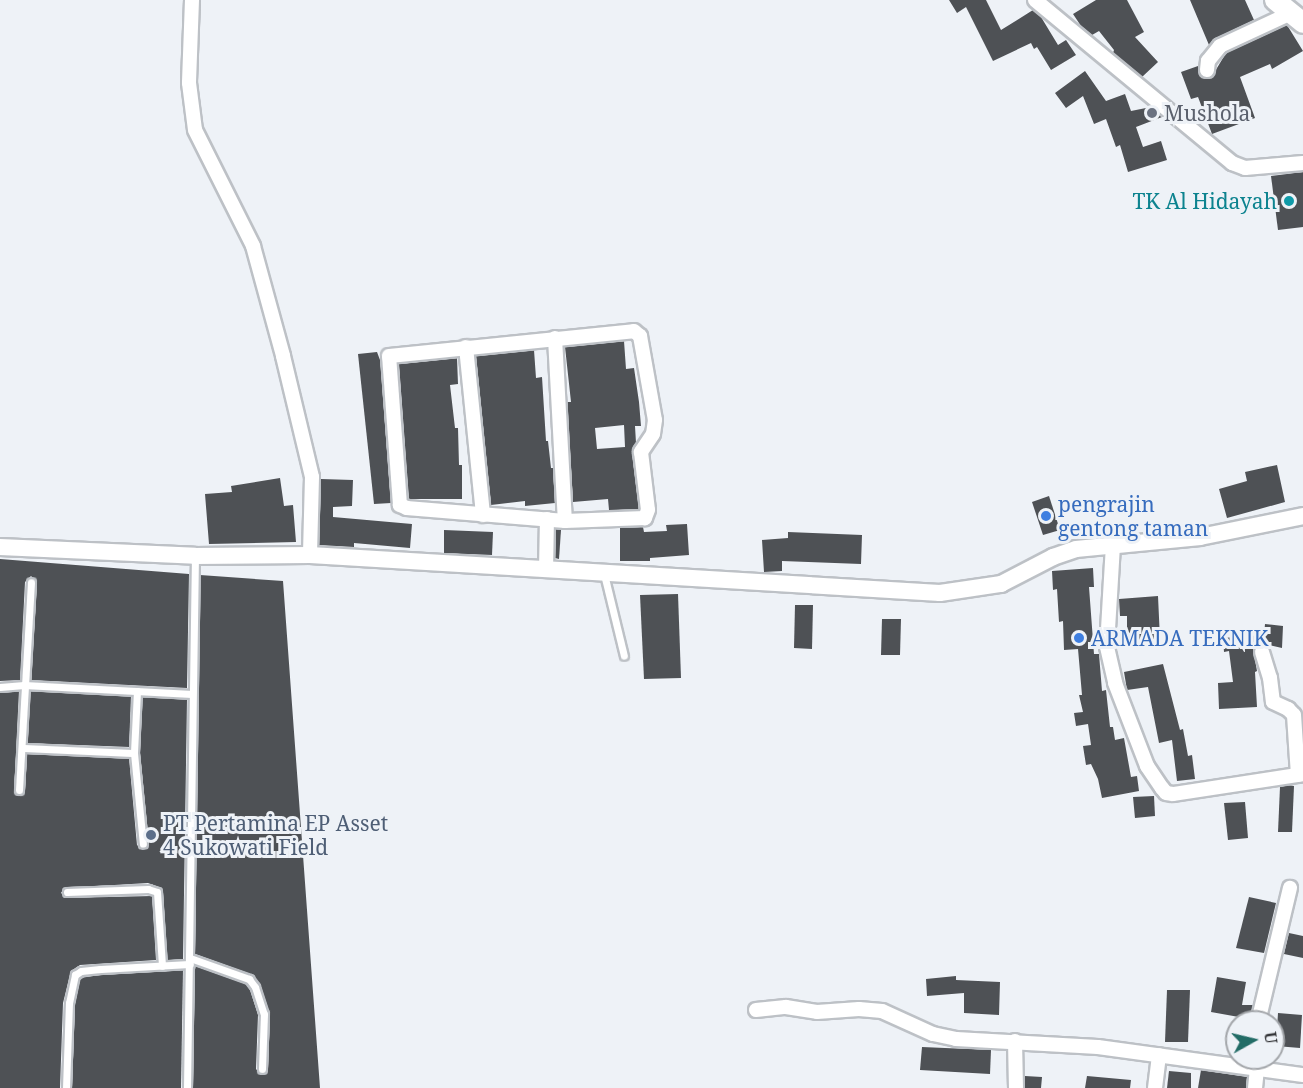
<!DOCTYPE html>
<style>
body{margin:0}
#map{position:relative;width:1303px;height:1088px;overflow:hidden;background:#eef2f7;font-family:"Noto Serif",serif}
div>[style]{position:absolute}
.building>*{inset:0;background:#4e5155}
.roads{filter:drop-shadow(2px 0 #bdc1c6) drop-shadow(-2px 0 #bdc1c6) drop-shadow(0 2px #bdc1c6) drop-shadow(0 -2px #bdc1c6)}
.service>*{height:7px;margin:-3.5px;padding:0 3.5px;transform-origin:3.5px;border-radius:3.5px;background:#fff}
.minor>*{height:14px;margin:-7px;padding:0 7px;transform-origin:7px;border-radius:7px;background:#fff}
.tertiary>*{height:16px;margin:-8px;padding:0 8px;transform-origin:8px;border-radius:8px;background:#fff}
.primary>*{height:20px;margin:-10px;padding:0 10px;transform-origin:10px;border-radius:10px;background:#fff}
.dots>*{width:16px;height:16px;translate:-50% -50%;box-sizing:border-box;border:3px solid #eef2f7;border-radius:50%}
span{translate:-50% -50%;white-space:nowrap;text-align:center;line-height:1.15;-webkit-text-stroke:6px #eef2f7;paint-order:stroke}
.worship-label{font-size:21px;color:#5b616d}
.left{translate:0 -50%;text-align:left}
.culture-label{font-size:21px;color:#0d838f}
.right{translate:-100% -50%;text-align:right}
.shop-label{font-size:21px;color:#366cbe}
.service-label{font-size:21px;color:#4e5e75}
.north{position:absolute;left:1225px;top:1010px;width:60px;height:60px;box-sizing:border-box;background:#eef2f7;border:2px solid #a4a7ab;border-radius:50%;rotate:82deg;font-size:16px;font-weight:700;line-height:24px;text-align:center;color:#353639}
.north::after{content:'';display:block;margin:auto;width:21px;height:27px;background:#226c66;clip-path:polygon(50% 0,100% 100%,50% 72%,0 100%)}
</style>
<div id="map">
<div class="building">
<i style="clip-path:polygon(949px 0,986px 0,1001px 30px,1033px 10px,1041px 17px,1058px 45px,1066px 40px,1076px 55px,1051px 70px,1037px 47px,1034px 49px,1031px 43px,993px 61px,966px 7px,957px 13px)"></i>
<i style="clip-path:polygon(1096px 0,1127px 0,1144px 32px,1135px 37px,1158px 62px,1142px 77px,1113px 53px,1114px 50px,1099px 31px,1092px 35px,1081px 26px,1073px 14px)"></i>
<i style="clip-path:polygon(1190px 0,1245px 0,1254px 20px,1216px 38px,1209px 45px)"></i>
<i style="clip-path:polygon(1287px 25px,1303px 51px,1272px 69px,1270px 64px,1240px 77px,1255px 118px,1212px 134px,1198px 97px,1191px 99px,1181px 72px,1198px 66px,1201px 77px,1211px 78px,1226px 53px)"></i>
<i style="clip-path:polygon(1085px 71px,1106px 101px,1125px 94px,1131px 111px,1151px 107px,1162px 117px,1136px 127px,1143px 147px,1161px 141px,1167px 160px,1128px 172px,1120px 145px,1116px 147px,1106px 119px,1094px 124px,1083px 96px,1066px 108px,1055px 93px)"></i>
<i style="clip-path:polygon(1303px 172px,1303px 227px,1278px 230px,1271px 176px)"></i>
<i style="clip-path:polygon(evenodd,624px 341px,626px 369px,634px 368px,639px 402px,641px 426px,635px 426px,636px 443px,632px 453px,639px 509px,609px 510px,608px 499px,573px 502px,567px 402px,571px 402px,565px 347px,624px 341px,624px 425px,625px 447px,597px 449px,595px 428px,624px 425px)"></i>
<i style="clip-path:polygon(534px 350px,536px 378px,542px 377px,546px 441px,548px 441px,551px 468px,553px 468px,555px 503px,525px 506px,525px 501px,491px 505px,476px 356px)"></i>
<i style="clip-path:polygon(377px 352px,380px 360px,391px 503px,374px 504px,358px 354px)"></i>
<i style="clip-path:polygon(457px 358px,458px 384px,450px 385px,455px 428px,458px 428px,459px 465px,462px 465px,462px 499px,409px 499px,399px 364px)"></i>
<i style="clip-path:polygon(1277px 465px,1285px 502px,1227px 518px,1219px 489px,1247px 481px,1245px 472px)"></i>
<i style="clip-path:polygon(280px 478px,284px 506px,293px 505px,296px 542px,209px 544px,205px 494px,232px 492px,231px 486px)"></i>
<i style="clip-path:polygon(321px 479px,353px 480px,352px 506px,333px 507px,333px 517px,412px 524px,410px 548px,354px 543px,354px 547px,319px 545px)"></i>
<i style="clip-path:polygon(1049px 496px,1060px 530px,1043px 535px,1032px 502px)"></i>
<i style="clip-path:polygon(687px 524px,689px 555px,650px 558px,650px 561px,620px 561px,620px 528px,643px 527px,644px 532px,667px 531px,666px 525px)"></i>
<i style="clip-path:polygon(556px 529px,561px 530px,559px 559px,555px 558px)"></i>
<i style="clip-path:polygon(444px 530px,493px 532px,492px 555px,444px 553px)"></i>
<i style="clip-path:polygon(788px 532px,862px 535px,861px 564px,782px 561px,782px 571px,764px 572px,762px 540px,788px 538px)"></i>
<i style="clip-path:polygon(0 559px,189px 574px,187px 688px,31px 680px,37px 582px,31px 576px,25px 582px,20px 680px,0 681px)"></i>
<i style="clip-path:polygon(1093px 568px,1094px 587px,1089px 587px,1094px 654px,1099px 654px,1102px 691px,1106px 690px,1110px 727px,1113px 727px,1115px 740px,1124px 738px,1131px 777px,1137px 776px,1139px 791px,1102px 798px,1098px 779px,1091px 764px,1086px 765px,1083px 746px,1091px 745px,1088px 724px,1076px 726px,1074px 713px,1083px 712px,1079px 695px,1082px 695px,1078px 649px,1064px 650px,1063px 621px,1059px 622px,1057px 589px,1053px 590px,1052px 571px)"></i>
<i style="clip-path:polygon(200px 575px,283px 581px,320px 1088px,193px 1088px,195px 966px,246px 984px,250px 990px,258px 1015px,256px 1069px,261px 1075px,268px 1069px,270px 1014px,260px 985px,253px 975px,195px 954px)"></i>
<i style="clip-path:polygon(678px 594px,681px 678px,644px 679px,640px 595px)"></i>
<i style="clip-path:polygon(1158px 596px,1160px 639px,1127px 640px,1127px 616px,1120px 616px,1119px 599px)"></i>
<i style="clip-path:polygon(795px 605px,813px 605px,812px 649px,794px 648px)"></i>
<i style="clip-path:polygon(882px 619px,901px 619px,900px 655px,881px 655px)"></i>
<i style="clip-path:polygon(1265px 624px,1283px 626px,1282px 648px,1260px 643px,1253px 649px,1257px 671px,1255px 672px,1257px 707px,1219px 709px,1218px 683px,1233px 682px,1229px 651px,1224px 652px,1223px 638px,1264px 635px)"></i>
<i style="clip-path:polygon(1163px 664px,1180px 730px,1183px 729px,1188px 756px,1192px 755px,1195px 779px,1177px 781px,1172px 740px,1159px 743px,1148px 687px,1127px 690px,1124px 672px)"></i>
<i style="clip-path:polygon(19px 691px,14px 793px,21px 795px,25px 791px,27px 754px,129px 758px,137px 845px,143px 850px,149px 843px,140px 753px,142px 697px,187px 699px,183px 959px,167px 960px,163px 892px,159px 887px,148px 883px,64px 888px,61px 893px,67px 898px,152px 896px,156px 960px,80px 965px,71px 971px,63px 1003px,60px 1088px,0 1088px,0 693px)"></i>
<i style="clip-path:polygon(30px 691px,131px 696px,129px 747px,27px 743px)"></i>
<i style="clip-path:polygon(1288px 785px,1294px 786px,1292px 832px,1278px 832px,1280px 787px)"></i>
<i style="clip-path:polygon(1154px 796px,1155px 816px,1135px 818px,1133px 797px)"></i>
<i style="clip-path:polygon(1245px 802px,1248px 838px,1228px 840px,1224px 803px)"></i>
<i style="clip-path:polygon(1249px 897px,1276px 903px,1264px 953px,1236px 948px)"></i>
<i style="clip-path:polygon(1289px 933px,1303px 936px,1303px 958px,1284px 954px)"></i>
<i style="clip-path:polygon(183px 970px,181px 1088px,72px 1088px,75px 1004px,80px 978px,100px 975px)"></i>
<i style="clip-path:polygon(956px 976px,956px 980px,1000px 982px,999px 1015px,964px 1013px,964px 993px,927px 996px,926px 979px)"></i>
<i style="clip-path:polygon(1217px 977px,1246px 982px,1242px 1005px,1253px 1005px,1250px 1019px,1211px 1012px)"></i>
<i style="clip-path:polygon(1167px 990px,1190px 990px,1188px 1042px,1165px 1042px)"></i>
<i style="clip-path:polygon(1278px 1013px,1302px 1015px,1300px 1048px,1276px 1046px)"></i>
<i style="clip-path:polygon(922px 1047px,991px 1050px,990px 1074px,920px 1070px)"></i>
<i style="clip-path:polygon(1201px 1070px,1247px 1077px,1246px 1088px,1198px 1088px)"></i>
<i style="clip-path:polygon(1169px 1071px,1191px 1073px,1191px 1088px,1167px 1088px)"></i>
<i style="clip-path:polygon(1025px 1076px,1042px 1077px,1041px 1088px,1025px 1088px)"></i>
<i style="clip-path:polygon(1087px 1076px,1131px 1080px,1130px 1088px,1085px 1088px)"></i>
</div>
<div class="roads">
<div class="service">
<i style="left:604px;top:574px;width:84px;rotate:76.3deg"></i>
<i style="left:0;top:687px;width:24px;rotate:-5deg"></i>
<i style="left:24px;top:685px;width:168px;rotate:3.1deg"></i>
<i style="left:137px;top:691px;width:62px;rotate:92.8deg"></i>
<i style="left:134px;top:753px;width:91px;rotate:84.4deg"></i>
<i style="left:22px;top:748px;width:112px;rotate:2.6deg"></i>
<i style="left:19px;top:790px;width:208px;rotate:-86.7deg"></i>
<i style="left:67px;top:892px;width:81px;rotate:-2.1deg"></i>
<i style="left:148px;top:889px;width:9px;rotate:18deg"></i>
<i style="left:157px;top:892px;width:74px;rotate:86.1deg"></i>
<i style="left:190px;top:958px;width:63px;rotate:19.6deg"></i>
<i style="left:249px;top:979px;width:10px;rotate:53deg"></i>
<i style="left:255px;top:987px;width:28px;rotate:72deg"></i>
<i style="left:264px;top:1014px;width:55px;rotate:92.1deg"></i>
<i style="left:66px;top:1088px;width:85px;rotate:-88deg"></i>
<i style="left:69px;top:1003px;width:29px;rotate:-78deg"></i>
<i style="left:75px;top:975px;width:7px;rotate:-34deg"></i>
<i style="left:81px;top:971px;width:19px;rotate:-6deg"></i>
<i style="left:100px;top:969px;width:90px;rotate:-3.2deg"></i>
<i style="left:187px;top:1088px;width:531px;rotate:-89.14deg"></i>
</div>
<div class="minor">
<i style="left:192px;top:0;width:83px;rotate:92.1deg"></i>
<i style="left:189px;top:83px;width:47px;rotate:82.7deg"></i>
<i style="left:195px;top:130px;width:130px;rotate:63.4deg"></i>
<i style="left:253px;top:246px;width:114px;rotate:74.7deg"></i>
<i style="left:283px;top:356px;width:124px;rotate:76.5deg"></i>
<i style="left:312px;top:477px;width:78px;rotate:91.5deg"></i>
<i style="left:1035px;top:0;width:256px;rotate:39.6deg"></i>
<i style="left:1232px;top:163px;width:14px;rotate:21deg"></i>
<i style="left:1245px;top:168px;width:58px;rotate:-4.9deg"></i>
<i style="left:1207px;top:70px;width:9px;rotate:-84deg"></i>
<i style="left:1208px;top:61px;width:19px;rotate:-51deg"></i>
<i style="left:1220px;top:46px;width:78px;rotate:-24.9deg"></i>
<i style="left:634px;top:331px;width:8px;rotate:40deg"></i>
<i style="left:640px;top:336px;width:85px;rotate:79.9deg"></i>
<i style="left:655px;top:420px;width:14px;rotate:98deg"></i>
<i style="left:653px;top:434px;width:22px;rotate:124deg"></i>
<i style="left:641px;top:452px;width:58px;rotate:83.1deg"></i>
<i style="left:648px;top:510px;width:9px;rotate:111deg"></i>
<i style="left:645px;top:518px;width:80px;rotate:177.9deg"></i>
<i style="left:565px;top:521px;width:159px;rotate:-175.3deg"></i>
<i style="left:407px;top:508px;width:8px;rotate:-157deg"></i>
<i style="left:400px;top:505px;width:149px;rotate:-94.2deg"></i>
<i style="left:389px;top:356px;width:246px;rotate:-5.8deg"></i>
<i style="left:555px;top:338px;width:183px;rotate:86.9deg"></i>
<i style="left:466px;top:347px;width:169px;rotate:84.2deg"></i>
<i style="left:1113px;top:545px;width:102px;rotate:93.4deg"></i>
<i style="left:1107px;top:647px;width:37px;rotate:77deg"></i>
<i style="left:1115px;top:683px;width:89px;rotate:68.9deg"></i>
<i style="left:1147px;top:766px;width:27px;rotate:56deg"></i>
<i style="left:1162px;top:788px;width:6px;rotate:51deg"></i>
<i style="left:1166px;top:793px;width:7px;rotate:8deg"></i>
<i style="left:1173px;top:794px;width:132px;rotate:-8.7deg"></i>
<i style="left:546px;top:570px;width:51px;rotate:-88.9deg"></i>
<i style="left:1262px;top:652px;width:27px;rotate:73deg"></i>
<i style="left:1270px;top:678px;width:24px;rotate:83deg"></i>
<i style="left:1273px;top:702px;width:17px;rotate:25deg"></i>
<i style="left:1288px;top:709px;width:8px;rotate:45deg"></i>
<i style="left:1294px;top:715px;width:60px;rotate:86.2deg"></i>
<i style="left:756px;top:1010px;width:30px;rotate:-6deg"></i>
<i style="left:786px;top:1007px;width:31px;rotate:9deg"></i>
<i style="left:817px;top:1012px;width:42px;rotate:-4.1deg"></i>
<i style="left:859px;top:1009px;width:23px;rotate:5deg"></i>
<i style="left:882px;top:1011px;width:56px;rotate:24.3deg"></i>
<i style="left:933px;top:1034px;width:24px;rotate:12deg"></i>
<i style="left:956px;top:1039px;width:142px;rotate:3.2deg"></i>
<i style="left:1098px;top:1047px;width:207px;rotate:7.8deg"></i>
<i style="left:1258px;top:1022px;width:138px;rotate:-76.6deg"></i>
<i style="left:1015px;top:1041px;width:47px;rotate:88.8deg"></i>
<i style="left:1155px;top:1088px;width:33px;rotate:-83deg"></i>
<i style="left:1255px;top:1088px;width:19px;rotate:-84deg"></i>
</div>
<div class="tertiary">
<i style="left:0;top:547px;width:195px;rotate:2.6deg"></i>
<i style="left:195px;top:556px;width:115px;rotate:-0.5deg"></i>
<i style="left:310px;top:555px;width:631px;rotate:3.45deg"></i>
<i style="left:940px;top:593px;width:62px;rotate:-8.4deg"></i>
<i style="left:1001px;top:584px;width:59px;rotate:-27.4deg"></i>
<i style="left:1053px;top:557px;width:24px;rotate:-19deg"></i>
<i style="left:1076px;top:549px;width:125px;rotate:-5.5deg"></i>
<i style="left:1200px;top:537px;width:105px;rotate:-11.5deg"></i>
</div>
<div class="primary">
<i style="left:1275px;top:0;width:36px;rotate:39deg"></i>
</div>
</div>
<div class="dots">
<i style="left:1152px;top:113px;background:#6b7280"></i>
<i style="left:1289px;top:201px;background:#0f9aa8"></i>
<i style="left:1046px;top:516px;background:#3f7fe0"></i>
<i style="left:1079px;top:638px;background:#3f7fe0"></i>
<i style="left:151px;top:835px;background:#5c6f8a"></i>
</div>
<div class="worship-label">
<span class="left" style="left:1164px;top:113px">Mushola</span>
</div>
<div class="culture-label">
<span class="right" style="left:1277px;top:201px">TK Al Hidayah</span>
</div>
<div class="shop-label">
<span class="left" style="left:1058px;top:516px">pengrajin<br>gentong taman</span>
<span class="left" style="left:1091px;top:638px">ARMADA TEKNIK</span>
</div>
<div class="service-label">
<span class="left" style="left:163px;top:835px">PT Pertamina EP Asset<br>4 Sukowati Field</span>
</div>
<div class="north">U</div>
</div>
